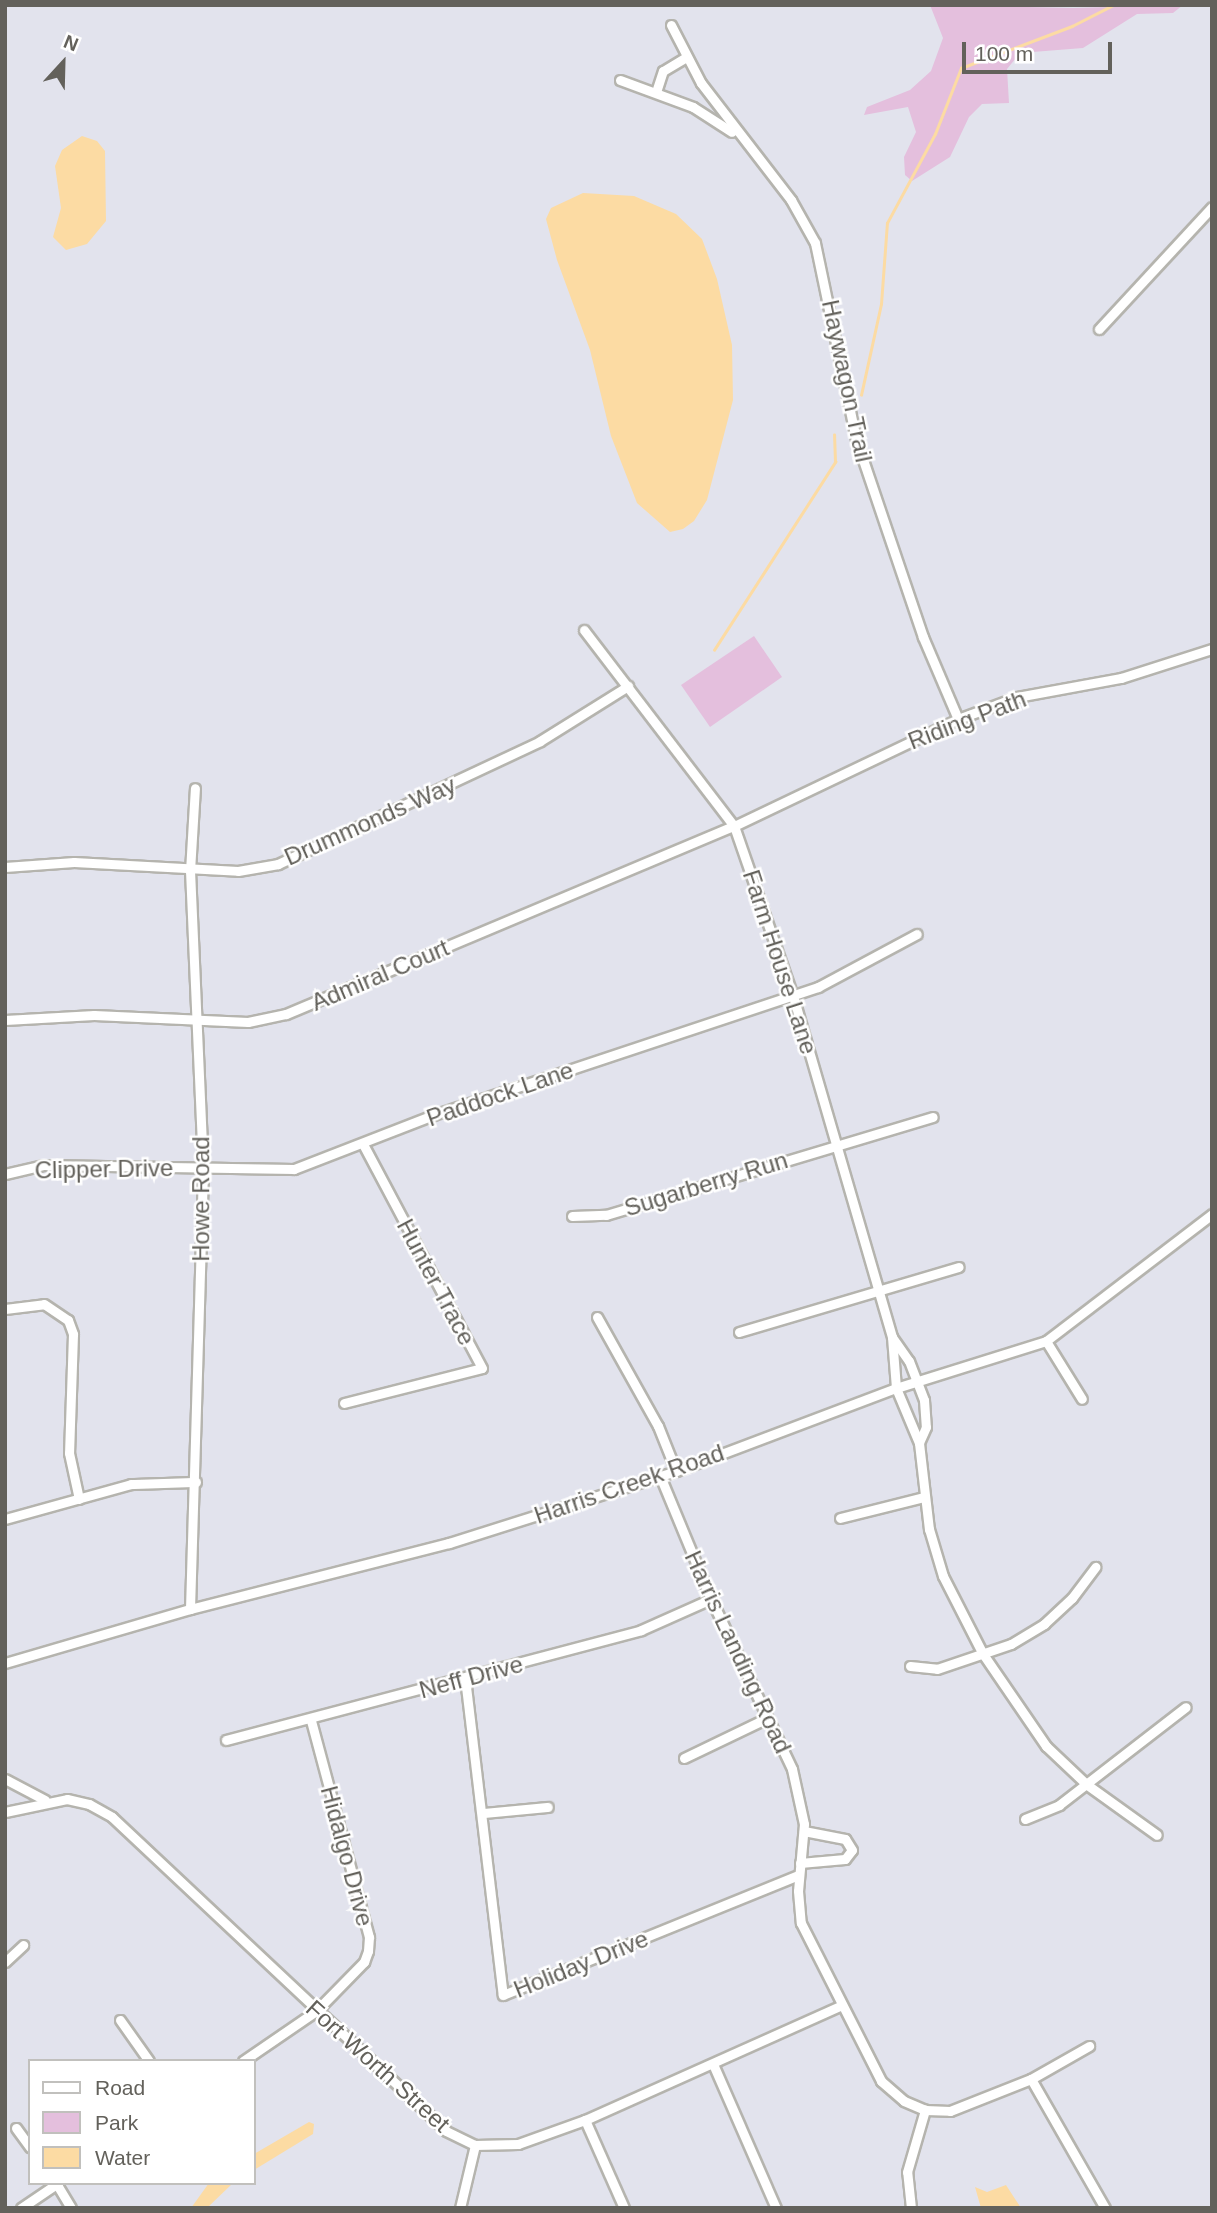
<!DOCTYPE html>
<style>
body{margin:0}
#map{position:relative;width:1217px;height:2213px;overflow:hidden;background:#e2e3ed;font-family:Arial,sans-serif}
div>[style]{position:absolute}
.green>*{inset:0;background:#e4bfdd}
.water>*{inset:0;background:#fcdba3}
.stream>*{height:2.5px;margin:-1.25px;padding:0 1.25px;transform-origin:1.25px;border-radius:1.25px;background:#fcdba3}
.roads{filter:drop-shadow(2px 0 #b5b4ae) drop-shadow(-2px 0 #b5b4ae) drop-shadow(0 2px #b5b4ae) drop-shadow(0 -2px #b5b4ae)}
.street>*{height:9px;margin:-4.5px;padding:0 4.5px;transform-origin:4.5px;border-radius:4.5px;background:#fff}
span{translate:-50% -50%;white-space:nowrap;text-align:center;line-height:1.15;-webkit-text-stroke:5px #fff;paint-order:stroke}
.street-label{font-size:24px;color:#63615b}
.frame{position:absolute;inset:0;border:7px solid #63615b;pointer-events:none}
.legend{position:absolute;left:28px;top:2059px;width:228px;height:126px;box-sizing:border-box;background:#fff;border:2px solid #c1c0bd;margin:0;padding:9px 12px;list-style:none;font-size:21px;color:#63615b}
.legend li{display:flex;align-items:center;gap:14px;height:35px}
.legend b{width:35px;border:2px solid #c1c0bd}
.north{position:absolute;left:28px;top:28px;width:70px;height:70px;-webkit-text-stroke:5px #fff;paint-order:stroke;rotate:22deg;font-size:19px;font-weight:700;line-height:28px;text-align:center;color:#63615b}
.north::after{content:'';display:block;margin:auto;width:24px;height:32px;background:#63615b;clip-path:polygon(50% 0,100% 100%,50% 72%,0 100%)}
.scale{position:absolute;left:962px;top:42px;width:150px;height:32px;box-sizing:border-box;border:4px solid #63615b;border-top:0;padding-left:9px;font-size:21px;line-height:24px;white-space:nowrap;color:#63615b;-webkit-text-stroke:5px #fff;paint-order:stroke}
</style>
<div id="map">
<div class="green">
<i style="clip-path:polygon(930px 5px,1073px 8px,1183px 5px,1173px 13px,1137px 14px,1083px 48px,1020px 53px,1007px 69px,1009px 103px,982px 104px,969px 117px,950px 157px,912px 181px,905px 175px,904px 157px,916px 132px,908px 107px,864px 115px,867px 107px,910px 90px,931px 71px,943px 38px)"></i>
<i style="clip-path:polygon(754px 636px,782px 677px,710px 727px,681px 685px)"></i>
</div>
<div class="water">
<i style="clip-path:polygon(82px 136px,97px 141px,105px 151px,106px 221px,87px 244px,66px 250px,53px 237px,61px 208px,55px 166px,62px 150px)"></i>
<i style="clip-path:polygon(583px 193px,634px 196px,676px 214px,702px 239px,717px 279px,732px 345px,733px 400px,707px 500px,694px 521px,683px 529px,670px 532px,637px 503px,611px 436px,590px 350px,557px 260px,546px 219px,551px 208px)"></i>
<i style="clip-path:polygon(309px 2122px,314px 2124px,313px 2134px,254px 2170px,254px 2154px)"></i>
<i style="clip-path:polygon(209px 2183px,233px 2183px,207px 2208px,191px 2208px)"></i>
<i style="clip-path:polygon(1006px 2185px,1021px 2208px,981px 2208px,975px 2187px,987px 2192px)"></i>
</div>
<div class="stream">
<i style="left:861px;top:395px;width:93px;rotate:-77.6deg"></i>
<i style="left:881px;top:304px;width:81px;rotate:-85.8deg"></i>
<i style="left:887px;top:223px;width:101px;rotate:-61.7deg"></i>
<i style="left:935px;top:134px;width:71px;rotate:-68.5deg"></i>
<i style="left:961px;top:68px;width:119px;rotate:-20.7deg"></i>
<i style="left:1072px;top:26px;width:46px;rotate:-27.1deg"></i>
<i style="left:714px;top:650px;width:224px;rotate:-57.2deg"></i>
<i style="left:835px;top:462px;width:27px;rotate:-92deg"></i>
</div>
<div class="roads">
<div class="street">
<i style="left:671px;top:25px;width:65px;rotate:62.7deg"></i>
<i style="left:701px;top:83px;width:148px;rotate:52.4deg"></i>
<i style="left:791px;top:200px;width:49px;rotate:60.8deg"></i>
<i style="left:815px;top:243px;width:200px;rotate:78.2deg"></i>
<i style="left:856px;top:439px;width:209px;rotate:71.3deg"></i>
<i style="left:923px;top:637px;width:89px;rotate:66.9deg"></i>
<i style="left:620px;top:80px;width:78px;rotate:20.3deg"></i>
<i style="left:693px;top:107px;width:46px;rotate:32.7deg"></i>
<i style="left:656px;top:92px;width:22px;rotate:-72deg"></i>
<i style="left:663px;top:71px;width:27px;rotate:-31deg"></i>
<i style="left:1099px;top:329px;width:166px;rotate:-47.2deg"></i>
<i style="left:584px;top:630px;width:247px;rotate:52.6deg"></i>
<i style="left:734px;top:826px;width:180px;rotate:70.9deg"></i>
<i style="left:793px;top:996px;width:355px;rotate:73.8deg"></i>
<i style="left:892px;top:1337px;width:51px;rotate:85.5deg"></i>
<i style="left:896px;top:1388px;width:60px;rotate:67.3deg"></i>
<i style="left:919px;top:1443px;width:87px;rotate:83.4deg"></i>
<i style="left:929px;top:1529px;width:49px;rotate:73.4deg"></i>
<i style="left:943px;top:1576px;width:88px;rotate:62.9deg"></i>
<i style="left:983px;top:1654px;width:112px;rotate:55.6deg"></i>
<i style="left:1046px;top:1746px;width:55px;rotate:43.5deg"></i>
<i style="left:1086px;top:1784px;width:87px;rotate:35.7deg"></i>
<i style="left:5px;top:867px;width:69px;rotate:-4.1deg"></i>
<i style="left:74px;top:862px;width:164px;rotate:3.1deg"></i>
<i style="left:238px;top:871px;width:41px;rotate:-9.9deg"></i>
<i style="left:278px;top:864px;width:289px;rotate:-25.1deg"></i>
<i style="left:540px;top:741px;width:104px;rotate:-32deg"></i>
<i style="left:5px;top:1020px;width:89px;rotate:-3.2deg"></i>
<i style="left:94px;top:1015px;width:154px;rotate:2.6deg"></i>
<i style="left:248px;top:1022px;width:39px;rotate:-12deg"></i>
<i style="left:286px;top:1014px;width:486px;rotate:-22.8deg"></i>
<i style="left:734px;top:826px;width:248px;rotate:-25.5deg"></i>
<i style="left:958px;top:719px;width:63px;rotate:-20.4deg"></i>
<i style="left:1017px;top:697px;width:106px;rotate:-10.4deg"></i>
<i style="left:1121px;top:678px;width:96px;rotate:-17.7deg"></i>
<i style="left:5px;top:1174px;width:39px;rotate:-13deg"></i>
<i style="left:43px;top:1165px;width:251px;rotate:0.9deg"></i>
<i style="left:294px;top:1169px;width:149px;rotate:-21.2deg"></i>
<i style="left:433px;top:1115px;width:406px;rotate:-18.4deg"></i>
<i style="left:818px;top:987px;width:112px;rotate:-28.2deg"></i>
<i style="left:572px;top:1216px;width:34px;rotate:-2deg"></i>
<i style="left:606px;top:1215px;width:341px;rotate:-16.7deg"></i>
<i style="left:5px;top:1309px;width:39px;rotate:-7deg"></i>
<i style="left:44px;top:1304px;width:29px;rotate:34deg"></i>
<i style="left:68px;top:1320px;width:15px;rotate:70deg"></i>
<i style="left:73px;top:1334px;width:119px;rotate:91.9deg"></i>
<i style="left:69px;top:1453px;width:47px;rotate:77.7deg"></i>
<i style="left:597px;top:1317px;width:125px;rotate:60.8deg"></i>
<i style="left:658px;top:1426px;width:48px;rotate:68.2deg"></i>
<i style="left:739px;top:1332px;width:229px;rotate:-16.5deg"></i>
<i style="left:892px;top:1337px;width:29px;rotate:55deg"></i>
<i style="left:909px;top:1361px;width:42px;rotate:69deg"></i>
<i style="left:924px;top:1400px;width:27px;rotate:86deg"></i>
<i style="left:926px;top:1427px;width:17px;rotate:114deg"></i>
<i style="left:1046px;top:1341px;width:68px;rotate:58.2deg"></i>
<i style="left:344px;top:1403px;width:142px;rotate:-14.2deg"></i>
<i style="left:482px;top:1368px;width:254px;rotate:-118deg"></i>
<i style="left:660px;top:1476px;width:133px;rotate:67.5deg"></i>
<i style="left:711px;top:1599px;width:188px;rotate:64.5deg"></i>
<i style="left:792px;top:1769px;width:56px;rotate:77.7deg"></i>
<i style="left:804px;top:1824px;width:67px;rotate:95.1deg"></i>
<i style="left:798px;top:1891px;width:32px;rotate:85deg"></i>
<i style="left:801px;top:1923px;width:177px;rotate:63.1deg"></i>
<i style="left:881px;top:2081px;width:30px;rotate:41deg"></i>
<i style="left:904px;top:2101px;width:23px;rotate:23deg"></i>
<i style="left:925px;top:2110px;width:25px;rotate:2deg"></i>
<i style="left:950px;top:2111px;width:87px;rotate:-21.6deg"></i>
<i style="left:1031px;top:2079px;width:67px;rotate:-29.6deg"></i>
<i style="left:840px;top:1518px;width:87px;rotate:-14deg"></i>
<i style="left:5px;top:1519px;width:131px;rotate:-15.5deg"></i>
<i style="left:131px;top:1484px;width:65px;rotate:-1.8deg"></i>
<i style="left:190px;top:1609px;width:441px;rotate:-88.3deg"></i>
<i style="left:203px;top:1168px;width:297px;rotate:-92.5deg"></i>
<i style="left:190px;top:871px;width:83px;rotate:-86.6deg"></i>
<i style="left:5px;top:1663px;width:193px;rotate:-16.3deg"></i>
<i style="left:190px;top:1609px;width:267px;rotate:-14.3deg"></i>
<i style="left:449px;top:1543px;width:238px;rotate:-17.6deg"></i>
<i style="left:676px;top:1471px;width:235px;rotate:-20.7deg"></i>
<i style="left:896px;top:1388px;width:157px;rotate:-17.4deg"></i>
<i style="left:1046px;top:1341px;width:209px;rotate:-37.4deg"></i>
<i style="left:910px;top:1666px;width:27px;rotate:6deg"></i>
<i style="left:937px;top:1669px;width:78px;rotate:-18.7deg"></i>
<i style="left:1011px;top:1644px;width:39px;rotate:-31deg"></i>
<i style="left:1044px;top:1624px;width:38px;rotate:-43deg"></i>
<i style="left:1072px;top:1598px;width:39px;rotate:-53deg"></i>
<i style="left:465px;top:1678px;width:319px;rotate:83.2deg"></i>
<i style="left:503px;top:1995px;width:319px;rotate:-22.1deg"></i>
<i style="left:226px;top:1740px;width:429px;rotate:-14.8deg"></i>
<i style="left:641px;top:1630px;width:77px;rotate:-23.9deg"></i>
<i style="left:684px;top:1758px;width:92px;rotate:-25.7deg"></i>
<i style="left:5px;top:1779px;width:45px;rotate:27.7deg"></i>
<i style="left:5px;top:1812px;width:63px;rotate:-11.8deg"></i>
<i style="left:67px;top:1799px;width:23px;rotate:13deg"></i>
<i style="left:89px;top:1804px;width:26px;rotate:29deg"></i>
<i style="left:112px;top:1817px;width:458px;rotate:43.2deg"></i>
<i style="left:446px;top:2131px;width:32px;rotate:26deg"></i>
<i style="left:475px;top:2145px;width:43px;rotate:-1.3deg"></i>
<i style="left:518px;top:2144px;width:71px;rotate:-19.7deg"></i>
<i style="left:585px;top:2120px;width:279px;rotate:-24.1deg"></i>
<i style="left:483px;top:1813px;width:65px;rotate:-5.3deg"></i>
<i style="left:1025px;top:1819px;width:37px;rotate:-22deg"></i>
<i style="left:1059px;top:1805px;width:160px;rotate:-37.7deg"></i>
<i style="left:800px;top:1863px;width:45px;rotate:-5.1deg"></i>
<i style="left:845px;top:1859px;width:11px;rotate:-52deg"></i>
<i style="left:852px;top:1850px;width:13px;rotate:-122deg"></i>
<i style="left:845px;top:1839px;width:42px;rotate:-169deg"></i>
<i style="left:5px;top:1962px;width:25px;rotate:-43deg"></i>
<i style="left:120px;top:2020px;width:50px;rotate:54.7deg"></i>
<i style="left:243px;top:2061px;width:88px;rotate:-34.4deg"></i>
<i style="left:316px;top:2011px;width:69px;rotate:-45.6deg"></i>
<i style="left:364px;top:1962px;width:12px;rotate:-70deg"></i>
<i style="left:368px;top:1951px;width:14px;rotate:-86deg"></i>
<i style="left:369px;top:1937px;width:225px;rotate:-105deg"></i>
<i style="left:713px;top:2064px;width:157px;rotate:66.4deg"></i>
<i style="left:1031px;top:2079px;width:149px;rotate:60.2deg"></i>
<i style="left:585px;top:2120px;width:96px;rotate:66.1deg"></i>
<i style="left:16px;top:2128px;width:24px;rotate:54deg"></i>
<i style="left:56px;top:2183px;width:29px;rotate:59deg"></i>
<i style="left:21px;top:2208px;width:45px;rotate:-34deg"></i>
<i style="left:460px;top:2208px;width:65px;rotate:-76.6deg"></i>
<i style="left:911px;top:2208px;width:36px;rotate:-96deg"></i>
<i style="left:907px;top:2172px;width:65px;rotate:-73.8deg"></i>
</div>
</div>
<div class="street-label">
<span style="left:847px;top:381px;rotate:78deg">Haywagon Trail</span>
<span style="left:967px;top:720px;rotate:-21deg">Riding Path</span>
<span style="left:370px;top:821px;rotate:-24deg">Drummonds Way</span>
<span style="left:780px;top:962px;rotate:72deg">Farm House Lane</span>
<span style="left:380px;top:975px;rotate:-23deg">Admiral Court</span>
<span style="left:500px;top:1094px;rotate:-19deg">Paddock Lane</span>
<span style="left:104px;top:1169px;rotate:-1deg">Clipper Drive</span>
<span style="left:706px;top:1184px;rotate:-17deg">Sugarberry Run</span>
<span style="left:201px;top:1199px;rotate:-90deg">Howe Road</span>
<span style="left:436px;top:1282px;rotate:62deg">Hunter Trace</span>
<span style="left:629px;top:1484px;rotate:-19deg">Harris Creek Road</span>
<span style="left:738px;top:1652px;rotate:65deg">Harris Landing Road</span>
<span style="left:471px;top:1677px;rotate:-15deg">Neff Drive</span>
<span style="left:347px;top:1856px;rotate:75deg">Hidalgo Drive</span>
<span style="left:581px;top:1964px;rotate:-22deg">Holiday Drive</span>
<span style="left:378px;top:2066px;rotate:42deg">Fort Worth Street</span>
</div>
<div class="frame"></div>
<ul class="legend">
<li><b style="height:9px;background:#fff"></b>Road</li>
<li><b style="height:19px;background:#e4bfdd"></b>Park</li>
<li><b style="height:19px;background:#fcdba3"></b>Water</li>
</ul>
<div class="north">N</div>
<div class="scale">100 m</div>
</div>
